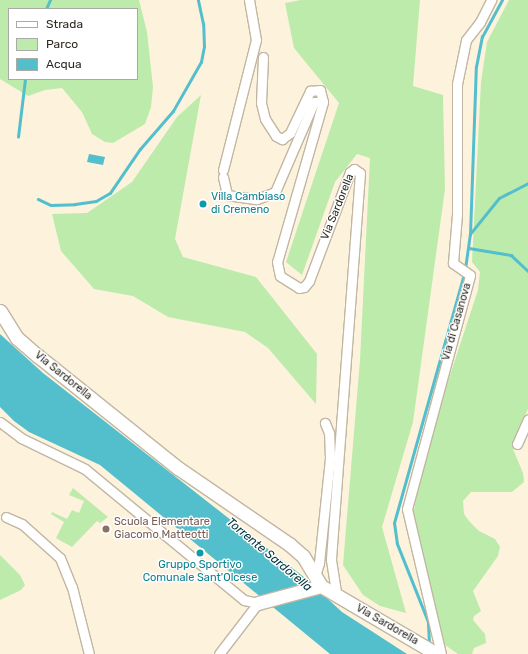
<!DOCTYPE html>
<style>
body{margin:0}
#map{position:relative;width:528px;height:654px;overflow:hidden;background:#fdf2dc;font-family:Rubik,sans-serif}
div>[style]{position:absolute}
.green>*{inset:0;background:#bdebac}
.water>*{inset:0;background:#53bfcd}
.stream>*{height:2.5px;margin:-1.25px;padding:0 1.25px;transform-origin:1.25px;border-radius:1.25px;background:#53bfcd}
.roads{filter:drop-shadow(1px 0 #c1b6a2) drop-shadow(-1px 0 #c1b6a2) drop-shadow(0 1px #c1b6a2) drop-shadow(0 -1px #c1b6a2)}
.street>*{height:9px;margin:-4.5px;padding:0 4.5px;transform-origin:4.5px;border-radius:4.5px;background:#fff}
.secondary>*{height:13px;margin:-6.5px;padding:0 6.5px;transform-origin:6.5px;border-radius:6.5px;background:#fff}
.dots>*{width:11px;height:11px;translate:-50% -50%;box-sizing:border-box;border:2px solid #fff;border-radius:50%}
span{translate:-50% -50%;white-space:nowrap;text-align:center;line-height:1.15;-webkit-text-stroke:3px #fff;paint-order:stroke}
.culture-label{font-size:11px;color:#0d838f}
.left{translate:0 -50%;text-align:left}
.street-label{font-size:11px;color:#2e2a22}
.education-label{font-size:11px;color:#785e54}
.water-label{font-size:12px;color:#00343a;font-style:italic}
.legend{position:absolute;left:8px;top:8px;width:130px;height:72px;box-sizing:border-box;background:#fff;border:1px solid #abaaa7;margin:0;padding:5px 7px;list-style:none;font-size:12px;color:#2e2a22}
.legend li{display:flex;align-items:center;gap:8px;height:20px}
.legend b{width:20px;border:1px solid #abaaa7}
</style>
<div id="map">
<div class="green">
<i style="clip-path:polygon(evenodd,0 0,139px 0,147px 32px,153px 87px,151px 107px,145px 124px,113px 143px,105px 142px,92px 134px,82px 112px,62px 88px,45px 90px,28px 96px,0 79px,0 0,9px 9px,137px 9px,137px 79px,9px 79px,9px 9px)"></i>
<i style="clip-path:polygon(301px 0,420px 0,413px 86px,443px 95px,445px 189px,413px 422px,382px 527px,406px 613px,380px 606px,363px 595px,343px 565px,360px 360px,370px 158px,357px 154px,335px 182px,302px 275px,286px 262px,339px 103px,294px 48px,285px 3px)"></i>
<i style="clip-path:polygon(509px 0,528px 0,528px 409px,513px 441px,513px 449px,523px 473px,524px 482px,512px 492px,471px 492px,463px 501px,464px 514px,469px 521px,479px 531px,495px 539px,500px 547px,498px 556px,473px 591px,481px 611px,474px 616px,473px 620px,485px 634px,486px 643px,474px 648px,472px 654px,458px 654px,445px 645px,413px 515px,426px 448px,478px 290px,480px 272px,472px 262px,481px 82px,487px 42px)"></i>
<i style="clip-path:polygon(201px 95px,175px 239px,183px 257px,256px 277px,317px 354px,316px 404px,268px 348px,245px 332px,168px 317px,133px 296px,94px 289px,61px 251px,52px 214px,87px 213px,132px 182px,177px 117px)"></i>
<i style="clip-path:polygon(73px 488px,108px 517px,100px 523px,97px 521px,72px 547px,56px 538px,64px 522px,51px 514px,52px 512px,67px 519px,72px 510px,79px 513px,84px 501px,69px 495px)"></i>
<i style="clip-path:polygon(0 555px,20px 575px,25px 585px,21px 590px,0 600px)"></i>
</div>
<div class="water">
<i style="clip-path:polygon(89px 154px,105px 157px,103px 165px,87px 162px)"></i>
<i style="clip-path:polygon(0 334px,43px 373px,305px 578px,342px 612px,407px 654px,330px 654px,100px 465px,29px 432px,14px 421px,0 407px)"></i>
</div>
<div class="stream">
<i style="left:46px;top:9px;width:10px;rotate:-66deg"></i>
<i style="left:18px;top:137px;width:58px;rotate:-83.1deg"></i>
<i style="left:38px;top:199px;width:14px;rotate:25deg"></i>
<i style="left:51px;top:205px;width:24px;rotate:-2deg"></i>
<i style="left:75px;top:204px;width:21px;rotate:-8deg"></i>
<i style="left:96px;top:201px;width:16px;rotate:-30deg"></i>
<i style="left:110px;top:193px;width:53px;rotate:-55.7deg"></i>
<i style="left:140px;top:149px;width:50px;rotate:-49deg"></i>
<i style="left:173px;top:111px;width:56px;rotate:-60.3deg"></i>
<i style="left:201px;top:62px;width:15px;rotate:-79deg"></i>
<i style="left:204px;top:47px;width:23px;rotate:-92deg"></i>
<i style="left:203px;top:24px;width:25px;rotate:-102deg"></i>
<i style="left:470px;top:234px;width:46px;rotate:-51.1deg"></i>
<i style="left:499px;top:198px;width:33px;rotate:-27deg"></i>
<i style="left:469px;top:248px;width:43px;rotate:9.5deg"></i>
<i style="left:511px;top:255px;width:23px;rotate:43deg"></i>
<i style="left:465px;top:269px;width:34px;rotate:-82deg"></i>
<i style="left:470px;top:235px;width:168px;rotate:-88deg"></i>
<i style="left:476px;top:67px;width:31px;rotate:-79deg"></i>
<i style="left:482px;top:37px;width:42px;rotate:-61.6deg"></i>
<i style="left:429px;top:643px;width:21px;rotate:-93deg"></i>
<i style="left:428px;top:622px;width:84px;rotate:-111.7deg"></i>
<i style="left:397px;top:544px;width:21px;rotate:-98deg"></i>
<i style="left:394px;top:523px;width:259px;rotate:-74.3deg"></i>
</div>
<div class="roads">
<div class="street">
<i style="left:263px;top:57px;width:46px;rotate:92.5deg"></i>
<i style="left:261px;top:103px;width:16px;rotate:76deg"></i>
<i style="left:265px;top:119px;width:20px;rotate:57deg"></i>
<i style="left:276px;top:136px;width:7px;rotate:27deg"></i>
<i style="left:282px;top:139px;width:10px;rotate:-37deg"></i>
<i style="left:290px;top:133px;width:47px;rotate:-64.5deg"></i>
<i style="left:310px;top:91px;width:10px;rotate:-6deg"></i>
<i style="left:320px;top:90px;width:12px;rotate:76deg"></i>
<i style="left:223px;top:170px;width:134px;rotate:-75.8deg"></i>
<i style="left:256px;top:40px;width:41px;rotate:-99.9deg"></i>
<i style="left:223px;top:177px;width:18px;rotate:77deg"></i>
<i style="left:227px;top:195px;width:30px;rotate:8deg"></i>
<i style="left:257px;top:199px;width:19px;rotate:-21deg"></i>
<i style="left:275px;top:192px;width:98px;rotate:-66.6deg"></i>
<i style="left:314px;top:102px;width:9px"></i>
<i style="left:323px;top:102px;width:166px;rotate:106deg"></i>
<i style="left:277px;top:262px;width:14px;rotate:78deg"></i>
<i style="left:280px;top:276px;width:22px;rotate:32deg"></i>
<i style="left:299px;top:288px;width:5px;rotate:-11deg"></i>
<i style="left:304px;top:287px;width:8px;rotate:-50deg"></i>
<i style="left:309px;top:281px;width:116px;rotate:-69.4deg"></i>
<i style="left:350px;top:172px;width:5px;rotate:-37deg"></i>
<i style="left:354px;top:169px;width:7px;rotate:34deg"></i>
<i style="left:360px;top:173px;width:388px;rotate:94.3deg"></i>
<i style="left:331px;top:560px;width:36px;rotate:81deg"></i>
<i style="left:0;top:422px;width:26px;rotate:37deg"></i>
<i style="left:21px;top:438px;width:71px;rotate:25.8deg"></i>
<i style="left:85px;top:469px;width:206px;rotate:39.5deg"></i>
<i style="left:244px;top:600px;width:14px;rotate:12deg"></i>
<i style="left:258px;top:603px;width:64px;rotate:127.4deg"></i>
<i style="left:517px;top:444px;width:27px;rotate:-66deg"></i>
<i style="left:6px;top:517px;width:17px;rotate:24deg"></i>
<i style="left:22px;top:524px;width:51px;rotate:41.8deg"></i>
<i style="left:60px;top:558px;width:31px;rotate:68deg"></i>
<i style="left:72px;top:587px;width:69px;rotate:75.8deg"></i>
<i style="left:315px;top:576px;width:14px;rotate:-73deg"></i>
<i style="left:319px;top:563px;width:106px;rotate:-84deg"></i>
<i style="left:330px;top:458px;width:25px;rotate:-92deg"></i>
<i style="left:329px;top:433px;width:11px;rotate:-112deg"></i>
<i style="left:441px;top:654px;width:149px;rotate:-103.2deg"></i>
<i style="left:407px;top:509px;width:242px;rotate:-74.9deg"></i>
<i style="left:470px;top:275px;width:21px;rotate:-145deg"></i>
<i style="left:453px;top:263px;width:49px;rotate:-85.3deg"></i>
<i style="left:457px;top:214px;width:130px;rotate:-90deg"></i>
<i style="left:457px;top:84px;width:45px;rotate:-78.4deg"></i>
<i style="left:466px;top:40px;width:23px;rotate:-52deg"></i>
<i style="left:480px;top:22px;width:25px;rotate:-63deg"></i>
</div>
<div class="secondary">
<i style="left:0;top:311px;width:32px;rotate:58deg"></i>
<i style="left:17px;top:338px;width:28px;rotate:41deg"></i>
<i style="left:38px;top:356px;width:179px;rotate:38.7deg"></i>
<i style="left:178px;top:468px;width:135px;rotate:34.4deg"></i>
<i style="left:289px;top:544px;width:18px;rotate:41deg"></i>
<i style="left:303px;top:556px;width:35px;rotate:59deg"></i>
<i style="left:321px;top:586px;width:134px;rotate:30.4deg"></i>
<i style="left:258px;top:603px;width:65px;rotate:-15.1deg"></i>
</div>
</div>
<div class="dots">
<i style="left:203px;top:204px;background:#0f9aa8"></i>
<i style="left:106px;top:529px;background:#8d6e63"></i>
<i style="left:200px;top:553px;background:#0f9aa8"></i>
</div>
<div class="culture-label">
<span class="left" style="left:211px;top:204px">Villa Cambiaso<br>di Cremeno</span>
<span style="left:200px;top:572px">Gruppo Sportivo<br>Comunale Sant'Olcese</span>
</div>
<div class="street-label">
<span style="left:338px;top:207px;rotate:-68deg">Via Sardorella</span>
<span style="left:457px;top:322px;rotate:-74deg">Via di Casanova</span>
<span style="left:63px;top:376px;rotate:39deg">Via Sardorella</span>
<span style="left:387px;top:625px;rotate:30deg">Via Sardorella</span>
</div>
<div class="education-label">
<span class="left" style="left:114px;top:529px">Scuola Elementare<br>Giacomo Matteotti</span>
</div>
<div class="water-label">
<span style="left:269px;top:555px;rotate:40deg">Torrente Sardorella</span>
</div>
<ul class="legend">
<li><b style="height:5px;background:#fff"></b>Strada</li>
<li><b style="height:11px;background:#bdebac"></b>Parco</li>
<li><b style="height:11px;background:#53bfcd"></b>Acqua</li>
</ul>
</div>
